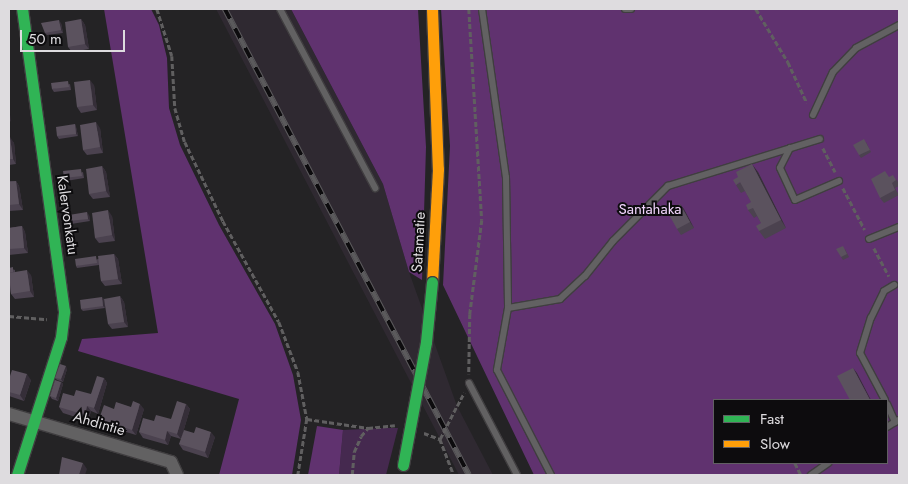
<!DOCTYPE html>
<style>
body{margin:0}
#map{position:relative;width:908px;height:484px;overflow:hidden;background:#242325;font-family:Jost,sans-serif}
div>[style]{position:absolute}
.built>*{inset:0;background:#2f2931}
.green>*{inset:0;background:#45294f}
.forest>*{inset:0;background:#60326f}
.path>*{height:2.5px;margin-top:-1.25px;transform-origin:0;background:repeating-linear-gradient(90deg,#605f60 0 5px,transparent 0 7.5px)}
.roads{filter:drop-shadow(1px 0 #403e40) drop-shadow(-1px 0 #403e40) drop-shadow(0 1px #403e40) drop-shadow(0 -1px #403e40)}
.lane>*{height:6px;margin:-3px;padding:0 3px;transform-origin:3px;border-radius:3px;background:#626162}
.street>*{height:12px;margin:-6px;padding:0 6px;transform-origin:6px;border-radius:6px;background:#626162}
.fast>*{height:11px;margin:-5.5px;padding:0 5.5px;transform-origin:5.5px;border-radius:5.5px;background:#30b455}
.slow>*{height:11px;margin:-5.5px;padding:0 5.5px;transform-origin:5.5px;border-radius:5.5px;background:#ff9f0a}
.rail>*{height:5.5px;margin-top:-2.75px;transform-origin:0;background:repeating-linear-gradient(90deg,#0d0c0e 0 11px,#5b5a5c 0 22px);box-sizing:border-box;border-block:1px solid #5b5a5c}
.path-bridge>*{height:2.5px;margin-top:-1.25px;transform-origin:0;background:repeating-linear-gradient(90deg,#605f60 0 5px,transparent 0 7.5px)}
.bridges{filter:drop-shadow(1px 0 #403e40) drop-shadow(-1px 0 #403e40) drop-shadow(0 1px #403e40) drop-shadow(0 -1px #403e40)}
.fast-bridge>*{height:11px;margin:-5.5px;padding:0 5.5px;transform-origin:5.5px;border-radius:5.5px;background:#30b455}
.wall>*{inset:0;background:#4b424f}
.shaded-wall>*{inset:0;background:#352e38}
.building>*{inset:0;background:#5b525e}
span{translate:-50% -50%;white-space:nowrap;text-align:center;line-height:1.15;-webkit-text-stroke:4px #0d0c0e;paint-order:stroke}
.park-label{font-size:15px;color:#f0d3fb}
.street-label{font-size:15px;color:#dedcdf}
.frame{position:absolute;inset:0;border:10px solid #dedcdf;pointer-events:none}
.legend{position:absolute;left:713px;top:399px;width:175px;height:65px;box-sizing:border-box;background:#0d0c0e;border:1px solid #615f62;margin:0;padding:6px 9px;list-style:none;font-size:15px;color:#dedcdf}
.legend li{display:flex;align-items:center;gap:10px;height:25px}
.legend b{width:25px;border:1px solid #615f62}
.scale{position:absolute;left:20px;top:30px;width:105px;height:22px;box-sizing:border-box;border:2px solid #dedcdf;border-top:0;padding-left:6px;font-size:15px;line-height:18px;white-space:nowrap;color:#dedcdf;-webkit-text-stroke:4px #0d0c0e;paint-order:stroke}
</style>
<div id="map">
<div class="built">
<i style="clip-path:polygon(216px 9px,291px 9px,383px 184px,409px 272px,457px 406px,493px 475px,459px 475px)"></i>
</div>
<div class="green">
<i style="clip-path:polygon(386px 428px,398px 428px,386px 475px,339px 475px,343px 430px)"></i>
</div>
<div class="forest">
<i style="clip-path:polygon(104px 9px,151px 9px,159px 25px,167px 58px,169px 108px,180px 145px,219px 225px,275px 324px,293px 375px,301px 420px,292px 475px,219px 475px,239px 399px,78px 351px,82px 339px,158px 333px)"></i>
<i style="clip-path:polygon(291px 9px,418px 9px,426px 147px,422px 280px,409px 272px,383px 184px)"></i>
<i style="clip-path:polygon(evenodd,441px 9px,899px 9px,899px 475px,534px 475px,443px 285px,450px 146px,441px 9px,714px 400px,887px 400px,887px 463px,714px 463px,714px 400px)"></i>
<i style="clip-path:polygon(317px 426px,343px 430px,339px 475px,308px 475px)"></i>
</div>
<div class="path">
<i style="left:157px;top:9px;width:49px;rotate:72.3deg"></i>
<i style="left:172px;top:56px;width:52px;rotate:86.7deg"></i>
<i style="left:175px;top:108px;width:35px;rotate:74deg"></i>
<i style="left:185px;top:142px;width:88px;rotate:64.3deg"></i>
<i style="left:223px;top:221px;width:115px;rotate:61deg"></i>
<i style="left:279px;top:322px;width:53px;rotate:69.2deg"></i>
<i style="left:298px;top:372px;width:48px;rotate:79.2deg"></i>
<i style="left:307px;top:419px;width:57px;rotate:99.1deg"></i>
<i style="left:469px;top:9px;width:211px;rotate:86.5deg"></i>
<i style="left:482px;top:220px;width:95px;rotate:97.3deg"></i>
<i style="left:470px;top:314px;width:60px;rotate:91deg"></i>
<i style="left:756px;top:9px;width:62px;rotate:58.9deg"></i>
<i style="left:788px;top:62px;width:45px;rotate:65.1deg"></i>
<i style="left:823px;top:148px;width:27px;rotate:63deg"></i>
<i style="left:843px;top:188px;width:47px;rotate:62.4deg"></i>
<i style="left:874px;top:248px;width:32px;rotate:62deg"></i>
<i style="left:9px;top:316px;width:38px;rotate:5deg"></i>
<i style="left:457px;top:406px;width:15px;rotate:-62deg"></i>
<i style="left:307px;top:419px;width:62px;rotate:8.4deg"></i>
<i style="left:424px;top:433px;width:17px;rotate:21deg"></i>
<i style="left:440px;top:439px;width:39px;rotate:69deg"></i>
<i style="left:795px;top:463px;width:13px;rotate:63deg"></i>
<i style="left:352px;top:475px;width:23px;rotate:-85deg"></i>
<i style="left:354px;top:452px;width:17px;rotate:-66deg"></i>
<i style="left:361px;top:436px;width:11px;rotate:-49deg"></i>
<i style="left:368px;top:428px;width:27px;rotate:-6deg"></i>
</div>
<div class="roads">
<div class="lane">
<i style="left:280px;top:9px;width:203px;rotate:62deg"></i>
<i style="left:482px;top:9px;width:170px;rotate:81.9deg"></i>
<i style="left:506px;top:177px;width:131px;rotate:89.1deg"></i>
<i style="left:508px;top:308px;width:63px;rotate:100.1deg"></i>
<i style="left:497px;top:370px;width:118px;rotate:62.8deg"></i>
<i style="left:625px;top:9px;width:6px"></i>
<i style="left:813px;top:115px;width:47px;rotate:-65.1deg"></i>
<i style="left:833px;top:72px;width:33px;rotate:-46deg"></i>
<i style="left:856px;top:48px;width:49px;rotate:-28.1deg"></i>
<i style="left:790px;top:148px;width:22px;rotate:117deg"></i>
<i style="left:780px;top:168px;width:35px;rotate:65deg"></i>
<i style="left:795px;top:200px;width:48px;rotate:-23.4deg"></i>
<i style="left:869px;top:239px;width:32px;rotate:-22deg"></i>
<i style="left:508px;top:308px;width:53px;rotate:-9.8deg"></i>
<i style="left:560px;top:299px;width:34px;rotate:-43deg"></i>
<i style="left:585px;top:276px;width:45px;rotate:-51.3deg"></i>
<i style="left:613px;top:241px;width:78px;rotate:-45deg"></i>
<i style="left:668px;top:186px;width:159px;rotate:-17.2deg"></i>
<i style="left:469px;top:383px;width:104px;rotate:62.4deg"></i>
<i style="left:885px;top:400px;width:53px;rotate:-118deg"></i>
<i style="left:860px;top:353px;width:37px;rotate:-73deg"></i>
<i style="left:871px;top:318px;width:30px;rotate:-64deg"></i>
<i style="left:884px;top:291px;width:12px;rotate:-31deg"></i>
<i style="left:887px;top:404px;width:20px;rotate:66deg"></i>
<i style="left:887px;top:427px;width:13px;rotate:-32deg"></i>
<i style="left:811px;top:475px;width:21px;rotate:-35deg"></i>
</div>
<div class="street">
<i style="left:9px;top:414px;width:169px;rotate:16.5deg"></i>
<i style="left:171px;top:462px;width:14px;rotate:65deg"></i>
</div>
<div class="fast">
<i style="left:17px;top:475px;width:145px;rotate:-72.3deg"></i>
<i style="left:61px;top:337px;width:26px;rotate:-83deg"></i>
<i style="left:64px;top:311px;width:305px;rotate:-97.9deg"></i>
</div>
<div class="slow">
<i style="left:432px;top:9px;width:160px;rotate:87.9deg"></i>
<i style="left:438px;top:169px;width:113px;rotate:93deg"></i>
</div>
</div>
<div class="rail">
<i style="left:225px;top:9px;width:526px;rotate:62.36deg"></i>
</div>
<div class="path-bridge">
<i style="left:440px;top:439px;width:37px;rotate:-63deg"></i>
</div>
<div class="bridges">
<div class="fast-bridge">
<i style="left:403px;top:465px;width:125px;rotate:-79.4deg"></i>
<i style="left:426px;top:342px;width:60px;rotate:-84.3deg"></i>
</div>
</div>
<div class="wall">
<i style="clip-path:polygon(81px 19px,85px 25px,89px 49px,72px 52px,68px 47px)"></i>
<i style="clip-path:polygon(61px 23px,63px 33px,47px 35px,45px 33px)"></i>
<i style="clip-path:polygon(70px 84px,71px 90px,54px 92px,52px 89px)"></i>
<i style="clip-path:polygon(94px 85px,97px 110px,81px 113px,77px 107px)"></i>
<i style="clip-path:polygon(75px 124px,76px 127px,78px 136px,59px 139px,57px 136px)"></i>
<i style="clip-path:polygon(100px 128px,103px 153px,87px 155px,83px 150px)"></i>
<i style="clip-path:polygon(9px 138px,14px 143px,16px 164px,9px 165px)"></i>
<i style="clip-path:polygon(866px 142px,871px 152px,861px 158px,859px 155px)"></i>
<i style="clip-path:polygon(102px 166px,106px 172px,110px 197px,93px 199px,89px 194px)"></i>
<i style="clip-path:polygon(83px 172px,84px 178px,66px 181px,64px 178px)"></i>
<i style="clip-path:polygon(758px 172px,786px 228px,765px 239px,759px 231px,761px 223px,757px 216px,754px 218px,748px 210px,751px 202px,745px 191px,741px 193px,736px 185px)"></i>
<i style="clip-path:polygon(889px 177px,897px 180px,899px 184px,899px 186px,895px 188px,899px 195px,884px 203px,880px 198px)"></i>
<i style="clip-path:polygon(9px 178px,10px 181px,16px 181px,19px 186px,23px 210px,9px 211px)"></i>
<i style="clip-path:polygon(680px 204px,694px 228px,681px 235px,677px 229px)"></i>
<i style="clip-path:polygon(89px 215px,90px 221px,71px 224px,69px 221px)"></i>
<i style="clip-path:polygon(112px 216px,115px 241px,99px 243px,95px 238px)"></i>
<i style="clip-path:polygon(9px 225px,9px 228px,22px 226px,25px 232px,28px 253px,9px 255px)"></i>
<i style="clip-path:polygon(845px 249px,849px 257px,843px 260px,841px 257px)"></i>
<i style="clip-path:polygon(114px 254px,118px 259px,122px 284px,105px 286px,101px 281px,99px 265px,77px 268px,76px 266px)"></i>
<i style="clip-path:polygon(9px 268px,15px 270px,15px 272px,31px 275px,34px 297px,15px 299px,11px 294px,9px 278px)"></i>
<i style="clip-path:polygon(120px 296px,124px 302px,128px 327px,112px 329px,108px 324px)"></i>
<i style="clip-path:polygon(104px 299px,105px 308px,83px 311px,81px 309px)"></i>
<i style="clip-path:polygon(67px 369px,63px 382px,57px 380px,55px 378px)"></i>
<i style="clip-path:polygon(9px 376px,31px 380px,24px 401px,9px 396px)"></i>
<i style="clip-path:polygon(104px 378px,107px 383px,98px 414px,91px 411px,88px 421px,63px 413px,59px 407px,74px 396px,91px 394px)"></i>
<i style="clip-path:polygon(61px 382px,63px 384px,58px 401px,52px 399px,50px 396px)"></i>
<i style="clip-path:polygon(186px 404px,190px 409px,181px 439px,171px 436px,168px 445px,143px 438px,139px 432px,154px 421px,171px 419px)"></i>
<i style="clip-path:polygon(131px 407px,144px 409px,136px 435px,103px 425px,99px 419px,114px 409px)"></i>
<i style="clip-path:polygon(194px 433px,215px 437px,208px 458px,183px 450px,179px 444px)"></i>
</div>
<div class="shaded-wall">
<i style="clip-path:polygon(81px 19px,85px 25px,89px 49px,85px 44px)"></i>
<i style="clip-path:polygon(59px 20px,61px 23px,63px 33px,61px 30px)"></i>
<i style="clip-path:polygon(90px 80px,94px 85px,97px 110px,93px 105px)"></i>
<i style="clip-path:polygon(9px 107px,11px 122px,9px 119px)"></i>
<i style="clip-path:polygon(96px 122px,100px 128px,103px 153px,100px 147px)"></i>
<i style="clip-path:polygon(75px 124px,76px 127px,78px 136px,76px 134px)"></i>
<i style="clip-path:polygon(10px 137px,14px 143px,16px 164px,13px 159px)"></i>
<i style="clip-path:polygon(752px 164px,758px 172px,786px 228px,781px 220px)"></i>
<i style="clip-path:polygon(102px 166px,106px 172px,110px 197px,106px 191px)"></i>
<i style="clip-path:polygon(16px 181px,19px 186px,23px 210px,19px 204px)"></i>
<i style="clip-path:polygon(680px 204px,684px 209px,694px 228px,690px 222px)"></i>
<i style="clip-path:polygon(108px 210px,112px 216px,115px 241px,112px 235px)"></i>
<i style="clip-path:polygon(87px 212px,89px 215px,90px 221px,88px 219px)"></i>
<i style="clip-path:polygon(22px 226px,25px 232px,28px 253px,24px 248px)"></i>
<i style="clip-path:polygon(114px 254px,118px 259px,122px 284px,118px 279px)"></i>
<i style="clip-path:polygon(27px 270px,31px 275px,34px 297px,30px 291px)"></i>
<i style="clip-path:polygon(120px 296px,124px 302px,128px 327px,124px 322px)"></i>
<i style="clip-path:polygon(102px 297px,104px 299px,105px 308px,103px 306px)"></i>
<i style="clip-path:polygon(66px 366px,67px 369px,63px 382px,61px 379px)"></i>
<i style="clip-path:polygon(853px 368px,857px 373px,871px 400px,870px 400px)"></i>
<i style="clip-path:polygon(27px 374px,31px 380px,24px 401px,20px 395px)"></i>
<i style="clip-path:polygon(104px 378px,107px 383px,98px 414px,94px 408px)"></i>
<i style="clip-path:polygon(61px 382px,63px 384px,58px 401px,56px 398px)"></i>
<i style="clip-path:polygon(140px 404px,144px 409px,136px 435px,132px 430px)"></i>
<i style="clip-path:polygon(186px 404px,190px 409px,181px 439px,177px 434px)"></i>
<i style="clip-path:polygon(87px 406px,91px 411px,88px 421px,85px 415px)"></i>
<i style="clip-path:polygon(167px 431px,171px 436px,168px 445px,165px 440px)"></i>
<i style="clip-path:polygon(211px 432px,215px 437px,208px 458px,205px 452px)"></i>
<i style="clip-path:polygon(83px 463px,87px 469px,85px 475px,79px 475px)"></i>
</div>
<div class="building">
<i style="clip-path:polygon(81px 19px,85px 44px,68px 47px,65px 22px)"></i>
<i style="clip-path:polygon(59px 20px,61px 30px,45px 33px,41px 23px)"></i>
<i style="clip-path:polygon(90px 80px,93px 105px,77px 107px,74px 82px)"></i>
<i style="clip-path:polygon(68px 81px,69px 87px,52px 89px,51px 83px)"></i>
<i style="clip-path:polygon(96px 122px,100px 147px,83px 150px,80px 125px)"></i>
<i style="clip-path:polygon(75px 124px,76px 134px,57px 136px,56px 127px)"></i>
<i style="clip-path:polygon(10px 137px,13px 159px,9px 159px,9px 138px)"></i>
<i style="clip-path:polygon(864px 139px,870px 150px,859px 155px,853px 145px)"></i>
<i style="clip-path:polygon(752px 164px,781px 220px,759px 231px,756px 226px,761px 223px,753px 208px,748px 210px,746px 205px,751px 202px,740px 182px,736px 185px,733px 180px,738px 177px,736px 172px)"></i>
<i style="clip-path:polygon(102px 166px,106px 191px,89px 194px,86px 169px)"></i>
<i style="clip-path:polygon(81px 169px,82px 176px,64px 178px,63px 171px)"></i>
<i style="clip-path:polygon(885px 171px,889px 177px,893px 175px,896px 180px,892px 183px,895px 190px,880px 198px,871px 179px)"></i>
<i style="clip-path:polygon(16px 181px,19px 204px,9px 205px,9px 182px)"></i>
<i style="clip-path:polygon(680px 204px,690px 222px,677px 229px,667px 211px)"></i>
<i style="clip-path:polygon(108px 210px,112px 235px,95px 238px,92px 213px)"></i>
<i style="clip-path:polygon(87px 212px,88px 219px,69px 221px,69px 215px)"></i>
<i style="clip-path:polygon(22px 226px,24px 248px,9px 249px,9px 228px)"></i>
<i style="clip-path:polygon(843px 246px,847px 254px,841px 257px,836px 249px)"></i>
<i style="clip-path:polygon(114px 254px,118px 279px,101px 281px,98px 256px)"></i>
<i style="clip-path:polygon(96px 256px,97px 263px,76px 266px,75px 259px)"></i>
<i style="clip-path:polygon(13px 267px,13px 272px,9px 273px,9px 268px)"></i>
<i style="clip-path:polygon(27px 270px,30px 291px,11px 294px,9px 273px)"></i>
<i style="clip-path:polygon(120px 296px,124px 322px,108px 324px,104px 299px)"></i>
<i style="clip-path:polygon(102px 297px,103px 306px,81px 309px,80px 300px)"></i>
<i style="clip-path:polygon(60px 364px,66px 366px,61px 379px,55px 378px)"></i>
<i style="clip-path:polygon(853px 368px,870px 400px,850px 400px,837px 376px)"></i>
<i style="clip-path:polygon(12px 370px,27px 374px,20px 395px,9px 392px,9px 376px,10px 376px)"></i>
<i style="clip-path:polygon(97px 376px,104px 378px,94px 408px,87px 406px,85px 415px,59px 407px,63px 393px,74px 396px,76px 390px,91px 394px)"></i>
<i style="clip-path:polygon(55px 380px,61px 382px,56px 398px,50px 396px)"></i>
<i style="clip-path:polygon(133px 401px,140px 404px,132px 430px,99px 419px,104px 405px,114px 409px,116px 402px,131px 407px)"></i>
<i style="clip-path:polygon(177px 401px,186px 404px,177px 434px,167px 431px,165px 440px,139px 432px,143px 418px,154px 421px,156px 415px,171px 419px)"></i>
<i style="clip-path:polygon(196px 427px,211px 432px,205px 452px,179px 444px,184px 430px,194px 433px)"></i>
<i style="clip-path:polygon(62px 457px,83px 463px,79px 475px,59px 475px)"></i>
</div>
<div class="park-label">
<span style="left:650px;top:210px">Santahaka</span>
</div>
<div class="street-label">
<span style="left:67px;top:215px;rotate:82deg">Kalervonkatu</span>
<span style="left:419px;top:242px;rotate:-87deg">Satamatie</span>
<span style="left:99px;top:424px;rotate:16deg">Ahdintie</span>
</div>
<div class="frame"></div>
<ul class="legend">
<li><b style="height:6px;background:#30b455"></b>Fast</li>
<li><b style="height:6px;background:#ff9f0a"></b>Slow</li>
</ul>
<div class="scale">50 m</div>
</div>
